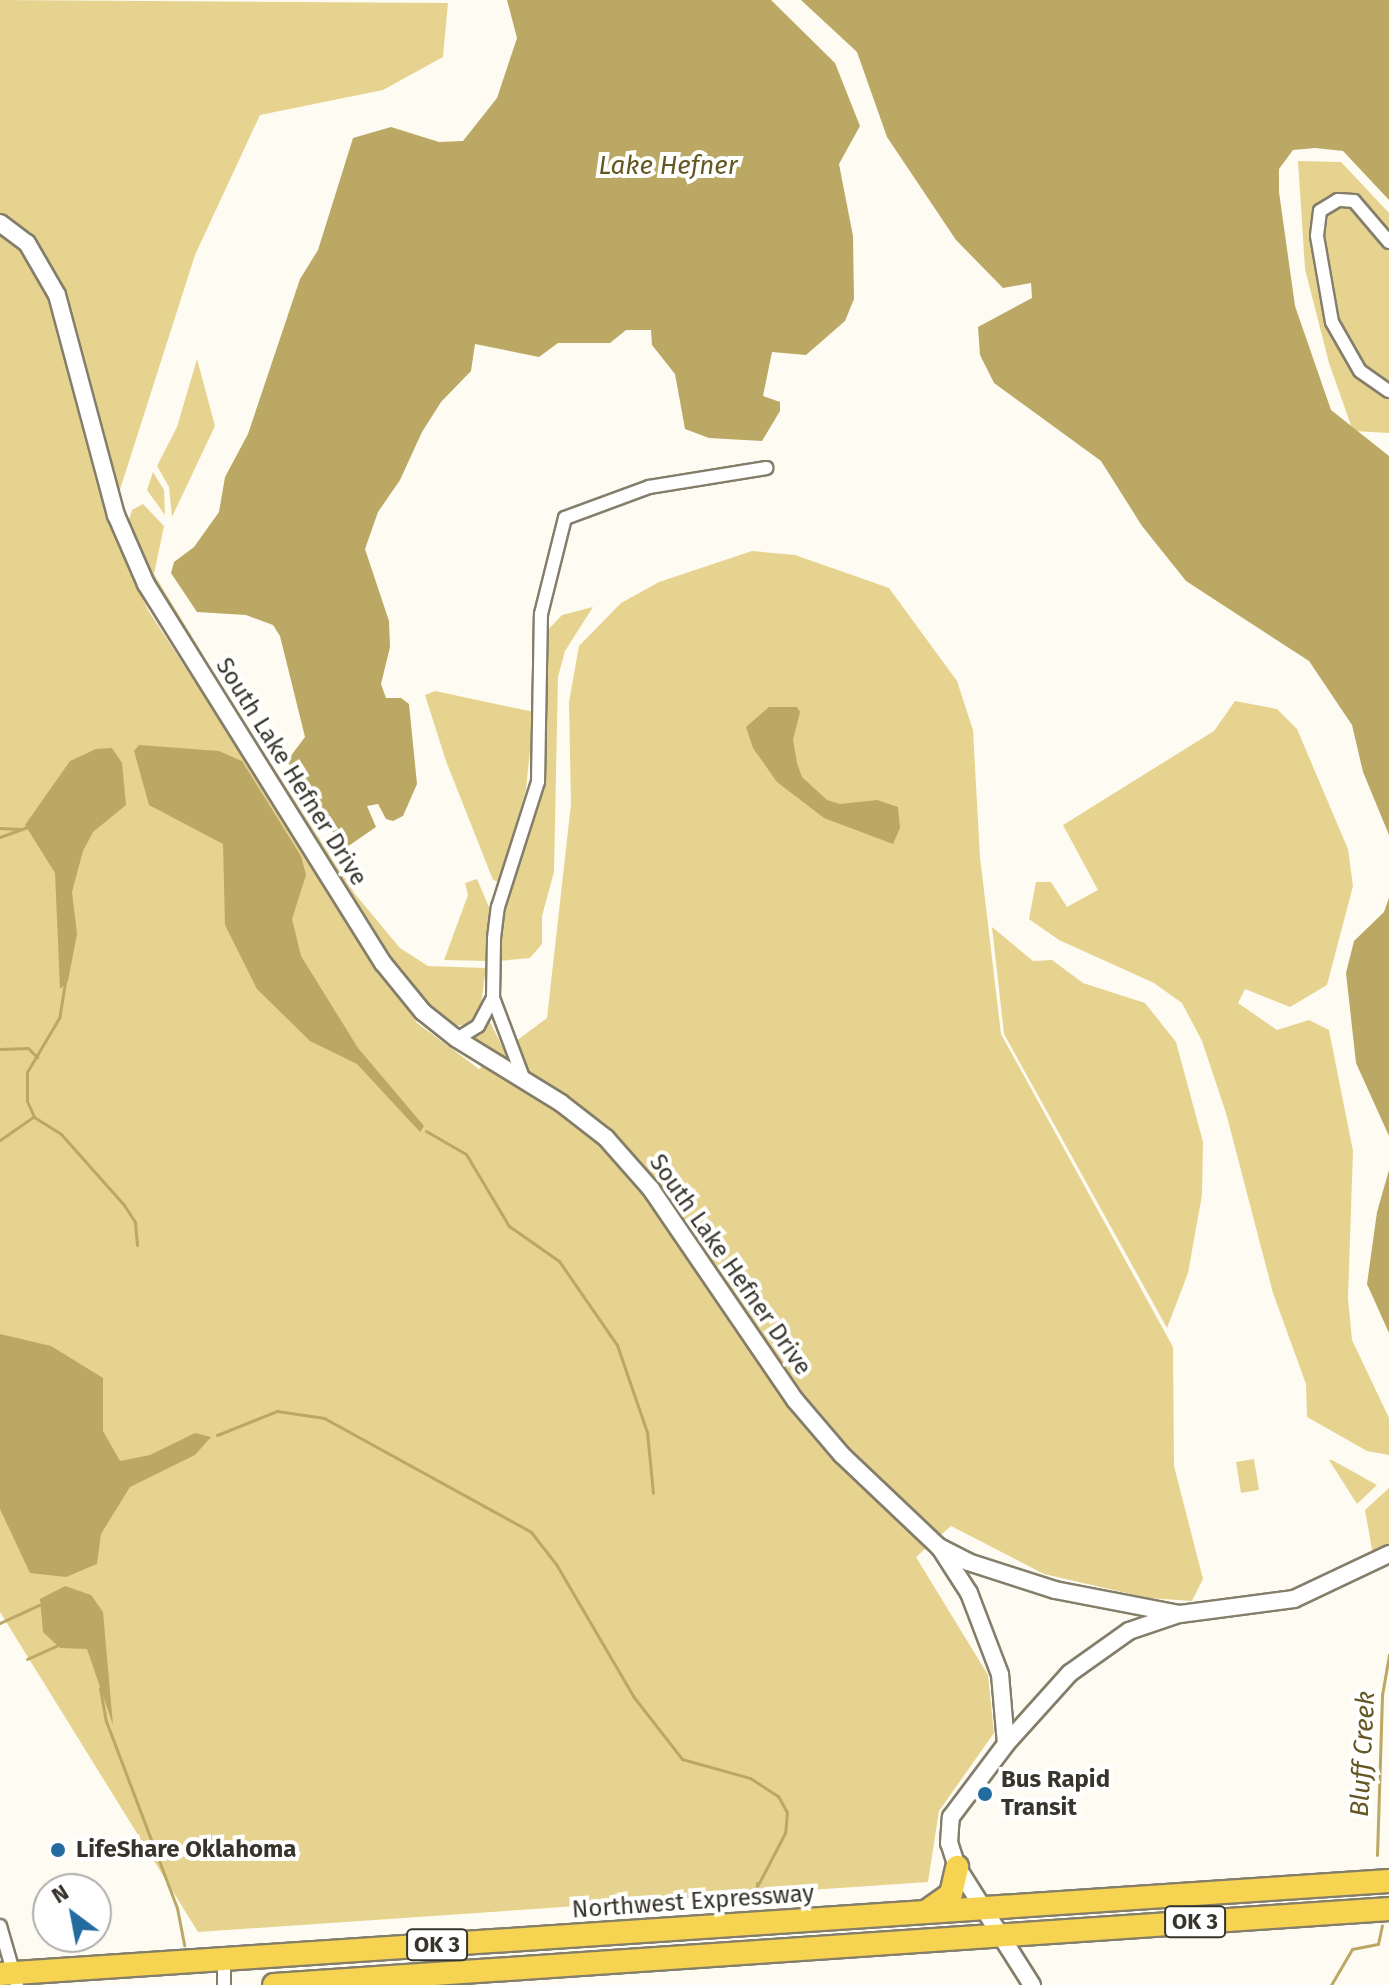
<!DOCTYPE html>
<style>
body{margin:0}
#map{position:relative;width:1389px;height:1985px;overflow:hidden;background:#fefcf2;font-family:"Fira Sans",sans-serif}
div>[style]{position:absolute}
.green>*{inset:0;background:#e6d390}
.water>*{inset:0;background:#bba864}
.stream>*{height:3px;margin:-1.5px;padding:0 1.5px;transform-origin:1.5px;border-radius:1.5px;background:#bba864}
.roads{filter:drop-shadow(2px 0 #847e6a) drop-shadow(-2px 0 #847e6a) drop-shadow(0 2px #847e6a) drop-shadow(0 -2px #847e6a)}
.street>*{height:12px;margin:-6px;padding:0 6px;transform-origin:6px;border-radius:6px;background:#fff}
.secondary>*{height:16px;margin:-8px;padding:0 8px;transform-origin:8px;border-radius:8px;background:#fff}
.highway>*{height:22px;margin:-11px;padding:0 11px;transform-origin:11px;border-radius:11px;background:#f6d452}
.dots>*{width:22px;height:22px;translate:-50% -50%;box-sizing:border-box;border:4px solid #fff;border-radius:50%}
span{translate:-50% -50%;white-space:nowrap;text-align:center;line-height:1.15;-webkit-text-stroke:8px #fff;paint-order:stroke}
.shield-label span{padding:2px 6px;background:#fff;border:2px solid;border-radius:6px;-webkit-text-stroke-width:0}
.shield-label{font-size:22px;color:#36342b;font-weight:700}
.street-label{font-size:24px;color:#36342b}
.poi-label{font-size:24px;color:#36342b;font-weight:700}
.left{translate:0 -50%;text-align:left}
.water-label{font-size:26px;color:#655723;font-style:italic}
.north{position:absolute;left:32px;top:1873px;width:80px;height:80px;box-sizing:border-box;background:#fff;border:2px solid #afaeaa;border-radius:50%;rotate:328deg;font-size:22px;font-weight:700;line-height:32px;text-align:center;color:#36342b}
.north::after{content:'';display:block;margin:auto;width:28px;height:36px;background:#246ca0;clip-path:polygon(50% 0,100% 100%,50% 72%,0 100%)}
</style>
<div id="map">
<div class="green">
<i style="clip-path:polygon(0 0,448px 3px,443px 57px,383px 90px,260px 115px,195px 255px,109px 524px,148px 610px,417px 1023px,479px 1069px,494px 1057px,471px 1038px,489px 1020px,504px 1050px,547px 1018px,571px 804px,569px 702px,579px 646px,621px 603px,659px 582px,752px 551px,795px 555px,889px 588px,957px 681px,973px 730px,980px 857px,1001px 1034px,1173px 1347px,1174px 1466px,1203px 1579px,1192px 1601px,1148px 1598px,1044px 1574px,951px 1526px,916px 1557px,988px 1675px,994px 1733px,939px 1811px,928px 1882px,198px 1932px,0 1612px)"></i>
<i style="clip-path:polygon(1298px 161px,1341px 162px,1389px 213px,1389px 433px,1353px 431px,1329px 363px,1305px 269px)"></i>
<i style="clip-path:polygon(197px 359px,215px 426px,172px 517px,169px 487px,157px 466px,177px 427px)"></i>
<i style="clip-path:polygon(153px 472px,164px 490px,165px 515px,147px 490px)"></i>
<i style="clip-path:polygon(143px 504px,164px 526px,154px 574px,202px 653px,196px 653px,148px 574px,128px 523px,132px 510px)"></i>
<i style="clip-path:polygon(593px 607px,565px 651px,558px 677px,554px 872px,542px 916px,542px 944px,530px 958px,498px 961px,508px 894px,544px 758px,544px 634px,562px 615px)"></i>
<i style="clip-path:polygon(435px 691px,534px 712px,526px 789px,500px 882px,493px 880px,446px 761px,425px 695px)"></i>
<i style="clip-path:polygon(1235px 701px,1277px 709px,1297px 729px,1348px 849px,1353px 886px,1327px 985px,1290px 1007px,1245px 989px,1238px 1003px,1277px 1030px,1309px 1020px,1329px 1030px,1353px 1151px,1348px 1298px,1352px 1340px,1389px 1418px,1389px 1455px,1367px 1451px,1307px 1417px,1306px 1384px,1273px 1293px,1226px 1113px,1202px 1041px,1182px 1003px,1154px 983px,1059px 940px,1029px 919px,1036px 882px,1051px 882px,1067px 907px,1098px 890px,1063px 825px,1214px 731px)"></i>
<i style="clip-path:polygon(254px 737px,355px 894px,400px 948px,428px 966px,486px 968px,480px 1012px,470px 1024px,455px 1026px,441px 1018px,401px 972px)"></i>
<i style="clip-path:polygon(477px 879px,491px 912px,486px 961px,444px 960px,468px 895px,465px 883px)"></i>
<i style="clip-path:polygon(992px 927px,1033px 961px,1052px 960px,1083px 983px,1145px 1003px,1176px 1042px,1203px 1142px,1202px 1195px,1188px 1273px,1167px 1328px,1004px 1034px)"></i>
<i style="clip-path:polygon(1254px 1459px,1259px 1490px,1241px 1493px,1236px 1462px)"></i>
<i style="clip-path:polygon(1329px 1460px,1332px 1460px,1377px 1485px,1357px 1504px)"></i>
<i style="clip-path:polygon(1389px 1488px,1389px 1547px,1373px 1555px,1365px 1510px)"></i>
</div>
<div class="water">
<i style="clip-path:polygon(507px 0,771px 0,835px 63px,860px 126px,839px 164px,853px 236px,854px 299px,845px 321px,806px 355px,772px 352px,763px 396px,780px 402px,780px 411px,762px 441px,709px 438px,685px 429px,675px 374px,652px 345px,651px 330px,626px 330px,610px 343px,558px 343px,539px 357px,475px 344px,471px 371px,441px 402px,422px 432px,400px 480px,378px 512px,365px 549px,389px 621px,390px 647px,381px 684px,386px 698px,401px 698px,409px 704px,417px 784px,403px 816px,393px 821px,386px 819px,378px 804px,367px 806px,376px 827px,344px 849px,287px 761px,305px 737px,280px 636px,273px 625px,246px 615px,197px 612px,171px 573px,174px 562px,194px 547px,219px 512px,225px 477px,248px 434px,300px 279px,318px 250px,353px 138px,391px 127px,439px 142px,463px 141px,497px 98px,517px 38px)"></i>
<i style="clip-path:polygon(801px 0,1389px 0,1389px 200px,1343px 151px,1315px 148px,1293px 150px,1279px 169px,1279px 192px,1295px 306px,1331px 410px,1389px 456px,1389px 835px,1363px 772px,1352px 725px,1309px 661px,1186px 581px,1142px 526px,1101px 461px,994px 383px,980px 355px,978px 327px,1032px 298px,1031px 283px,1003px 288px,956px 240px,887px 137px,857px 52px)"></i>
<i style="clip-path:polygon(769px 707px,797px 707px,800px 712px,793px 740px,797px 763px,802px 777px,827px 800px,840px 804px,877px 800px,898px 807px,900px 828px,893px 844px,824px 818px,777px 782px,753px 748px,746px 727px)"></i>
<i style="clip-path:polygon(139px 745px,219px 751px,242px 761px,301px 856px,306px 875px,292px 919px,301px 956px,358px 1048px,424px 1126px,420px 1132px,357px 1064px,310px 1041px,257px 989px,225px 925px,223px 844px,149px 805px,134px 751px)"></i>
<i style="clip-path:polygon(112px 748px,122px 763px,126px 805px,93px 832px,83px 851px,72px 892px,77px 934px,68px 981px,60px 989px,55px 873px,25px 825px,70px 761px,96px 749px)"></i>
<i style="clip-path:polygon(1389px 898px,1389px 1136px,1356px 1063px,1346px 973px,1354px 941px,1384px 912px)"></i>
<i style="clip-path:polygon(1389px 1170px,1389px 1333px,1367px 1284px,1377px 1212px)"></i>
<i style="clip-path:polygon(0 1334px,51px 1346px,103px 1378px,103px 1431px,120px 1461px,150px 1455px,195px 1433px,211px 1437px,195px 1455px,130px 1487px,101px 1534px,97px 1564px,66px 1577px,30px 1573px,0 1509px)"></i>
<i style="clip-path:polygon(65px 1586px,91px 1595px,103px 1612px,113px 1725px,87px 1649px,60px 1648px,43px 1632px,40px 1599px)"></i>
</div>
<div class="stream">
<i style="left:0;top:828px;width:20px;rotate:3deg"></i>
<i style="left:0;top:837px;width:27px;rotate:-20deg"></i>
<i style="left:65px;top:982px;width:36px;rotate:99deg"></i>
<i style="left:59px;top:1018px;width:63px;rotate:120.7deg"></i>
<i style="left:27px;top:1072px;width:29px;rotate:90deg"></i>
<i style="left:27px;top:1101px;width:17px;rotate:66deg"></i>
<i style="left:34px;top:1117px;width:32px;rotate:32deg"></i>
<i style="left:61px;top:1134px;width:95px;rotate:48.4deg"></i>
<i style="left:124px;top:1205px;width:20px;rotate:57deg"></i>
<i style="left:135px;top:1222px;width:23px;rotate:85deg"></i>
<i style="left:0;top:1049px;width:28px;rotate:-2deg"></i>
<i style="left:28px;top:1048px;width:13px;rotate:45deg"></i>
<i style="left:426px;top:1131px;width:46px;rotate:29.9deg"></i>
<i style="left:466px;top:1154px;width:84px;rotate:59.2deg"></i>
<i style="left:509px;top:1226px;width:61px;rotate:35deg"></i>
<i style="left:559px;top:1261px;width:102px;rotate:55.4deg"></i>
<i style="left:617px;top:1345px;width:92px;rotate:71deg"></i>
<i style="left:647px;top:1432px;width:61px;rotate:84.4deg"></i>
<i style="left:0;top:1140px;width:40px;rotate:-34.9deg"></i>
<i style="left:217px;top:1435px;width:65px;rotate:-21.8deg"></i>
<i style="left:277px;top:1411px;width:48px;rotate:8.5deg"></i>
<i style="left:324px;top:1418px;width:236px;rotate:28.8deg"></i>
<i style="left:531px;top:1532px;width:41px;rotate:52deg"></i>
<i style="left:556px;top:1564px;width:153px;rotate:59.7deg"></i>
<i style="left:633px;top:1696px;width:80px;rotate:52.1deg"></i>
<i style="left:682px;top:1759px;width:71px;rotate:15.6deg"></i>
<i style="left:750px;top:1778px;width:33px;rotate:33deg"></i>
<i style="left:778px;top:1796px;width:18px;rotate:61deg"></i>
<i style="left:787px;top:1812px;width:21px;rotate:95deg"></i>
<i style="left:785px;top:1833px;width:78px;rotate:117.6deg"></i>
<i style="left:0;top:1623px;width:43px;rotate:-24.8deg"></i>
<i style="left:27px;top:1659px;width:32px;rotate:-24deg"></i>
<i style="left:100px;top:1688px;width:34px;rotate:80deg"></i>
<i style="left:106px;top:1721px;width:200px;rotate:69.2deg"></i>
<i style="left:177px;top:1908px;width:38px;rotate:79deg"></i>
<i style="left:1377px;top:1855px;width:160px;rotate:-88.2deg"></i>
<i style="left:1382px;top:1695px;width:41px;rotate:-80.1deg"></i>
<i style="left:756px;top:1903px;width:20px;rotate:-87deg"></i>
<i style="left:1331px;top:1985px;width:42px;rotate:-59.7deg"></i>
<i style="left:1352px;top:1949px;width:26px;rotate:-11deg"></i>
<i style="left:1378px;top:1944px;width:19px;rotate:-78deg"></i>
</div>
<div class="roads">
<div class="street">
<i style="left:1389px;top:242px;width:54px;rotate:-130.5deg"></i>
<i style="left:1354px;top:201px;width:16px;rotate:-176deg"></i>
<i style="left:1338px;top:200px;width:21px;rotate:149deg"></i>
<i style="left:1320px;top:211px;width:25px;rotate:97deg"></i>
<i style="left:1317px;top:236px;width:87px;rotate:80.1deg"></i>
<i style="left:1332px;top:322px;width:56px;rotate:60.3deg"></i>
<i style="left:1360px;top:371px;width:35px;rotate:35deg"></i>
<i style="left:457px;top:1039px;width:25px;rotate:-32deg"></i>
<i style="left:478px;top:1026px;width:32px;rotate:-62deg"></i>
<i style="left:524px;top:1080px;width:88px;rotate:-110.7deg"></i>
<i style="left:493px;top:998px;width:60px;rotate:-89deg"></i>
<i style="left:494px;top:938px;width:31px;rotate:-83deg"></i>
<i style="left:498px;top:907px;width:131px;rotate:-72.3deg"></i>
<i style="left:538px;top:782px;width:168px;rotate:-89deg"></i>
<i style="left:541px;top:614px;width:99px;rotate:-76deg"></i>
<i style="left:565px;top:518px;width:90px;rotate:-20.3deg"></i>
<i style="left:649px;top:487px;width:119px;rotate:-9.2deg"></i>
<i style="left:0;top:1926px;width:61px;rotate:73.9deg"></i>
<i style="left:224px;top:1960px;width:25px;rotate:90deg"></i>
</div>
<div class="secondary">
<i style="left:0;top:223px;width:34px;rotate:37deg"></i>
<i style="left:27px;top:243px;width:60px;rotate:60deg"></i>
<i style="left:57px;top:295px;width:228px;rotate:75deg"></i>
<i style="left:116px;top:515px;width:75px;rotate:66.5deg"></i>
<i style="left:146px;top:584px;width:447px;rotate:58deg"></i>
<i style="left:383px;top:963px;width:63px;rotate:50.8deg"></i>
<i style="left:423px;top:1012px;width:43px;rotate:38.5deg"></i>
<i style="left:457px;top:1039px;width:122px;rotate:31.6deg"></i>
<i style="left:561px;top:1103px;width:57px;rotate:37.9deg"></i>
<i style="left:606px;top:1138px;width:68px;rotate:48.6deg"></i>
<i style="left:651px;top:1189px;width:255px;rotate:55.7deg"></i>
<i style="left:795px;top:1400px;width:72px;rotate:49.5deg"></i>
<i style="left:842px;top:1455px;width:134px;rotate:43.5deg"></i>
<i style="left:939px;top:1547px;width:33px;rotate:27deg"></i>
<i style="left:968px;top:1562px;width:91px;rotate:17.8deg"></i>
<i style="left:1055px;top:1590px;width:127px;rotate:10.9deg"></i>
<i style="left:1180px;top:1614px;width:115px;rotate:-7.5deg"></i>
<i style="left:1294px;top:1599px;width:105px;rotate:-25.3deg"></i>
<i style="left:940px;top:1548px;width:54px;rotate:57.2deg"></i>
<i style="left:969px;top:1593px;width:87px;rotate:69.1deg"></i>
<i style="left:1000px;top:1674px;width:70px;rotate:85.1deg"></i>
<i style="left:1032px;top:1985px;width:140px;rotate:-122.4deg"></i>
<i style="left:957px;top:1867px;width:25px;rotate:-108deg"></i>
<i style="left:949px;top:1843px;width:26px;rotate:-86deg"></i>
<i style="left:951px;top:1817px;width:91px;rotate:-53deg"></i>
<i style="left:1006px;top:1744px;width:96px;rotate:-48deg"></i>
<i style="left:1070px;top:1673px;width:72px;rotate:-35.4deg"></i>
<i style="left:1129px;top:1631px;width:53px;rotate:-18.8deg"></i>
</div>
<div class="highway">
<i style="left:927px;top:1911px;width:29px;rotate:-35deg"></i>
<i style="left:951px;top:1894px;width:28px;rotate:-77deg"></i>
<i style="left:0;top:1974px;width:1392px;rotate:-3.83deg"></i>
<i style="left:274px;top:1985px;width:1118px;rotate:-3.9deg"></i>
</div>
</div>
<div class="dots">
<i style="left:985px;top:1794px;background:#246ca0"></i>
<i style="left:58px;top:1850px;background:#246ca0"></i>
</div>
<div class="shield-label">
<span style="left:1195px;top:1922px">OK 3</span>
<span style="left:437px;top:1945px">OK 3</span>
</div>
<div class="street-label">
<span style="left:291px;top:772px;rotate:58deg">South Lake Hefner Drive</span>
<span style="left:730px;top:1265px;rotate:55deg">South Lake Hefner Drive</span>
<span style="left:693px;top:1902px;rotate:-4deg">Northwest Expressway</span>
</div>
<div class="poi-label">
<span class="left" style="left:1001px;top:1794px">Bus Rapid<br>Transit</span>
<span class="left" style="left:76px;top:1850px">LifeShare Oklahoma</span>
</div>
<div class="water-label">
<span style="left:668px;top:166px">Lake Hefner</span>
<span style="left:1363px;top:1754px;rotate:-87deg">Bluff Creek</span>
</div>
<div class="north">N</div>
</div>
